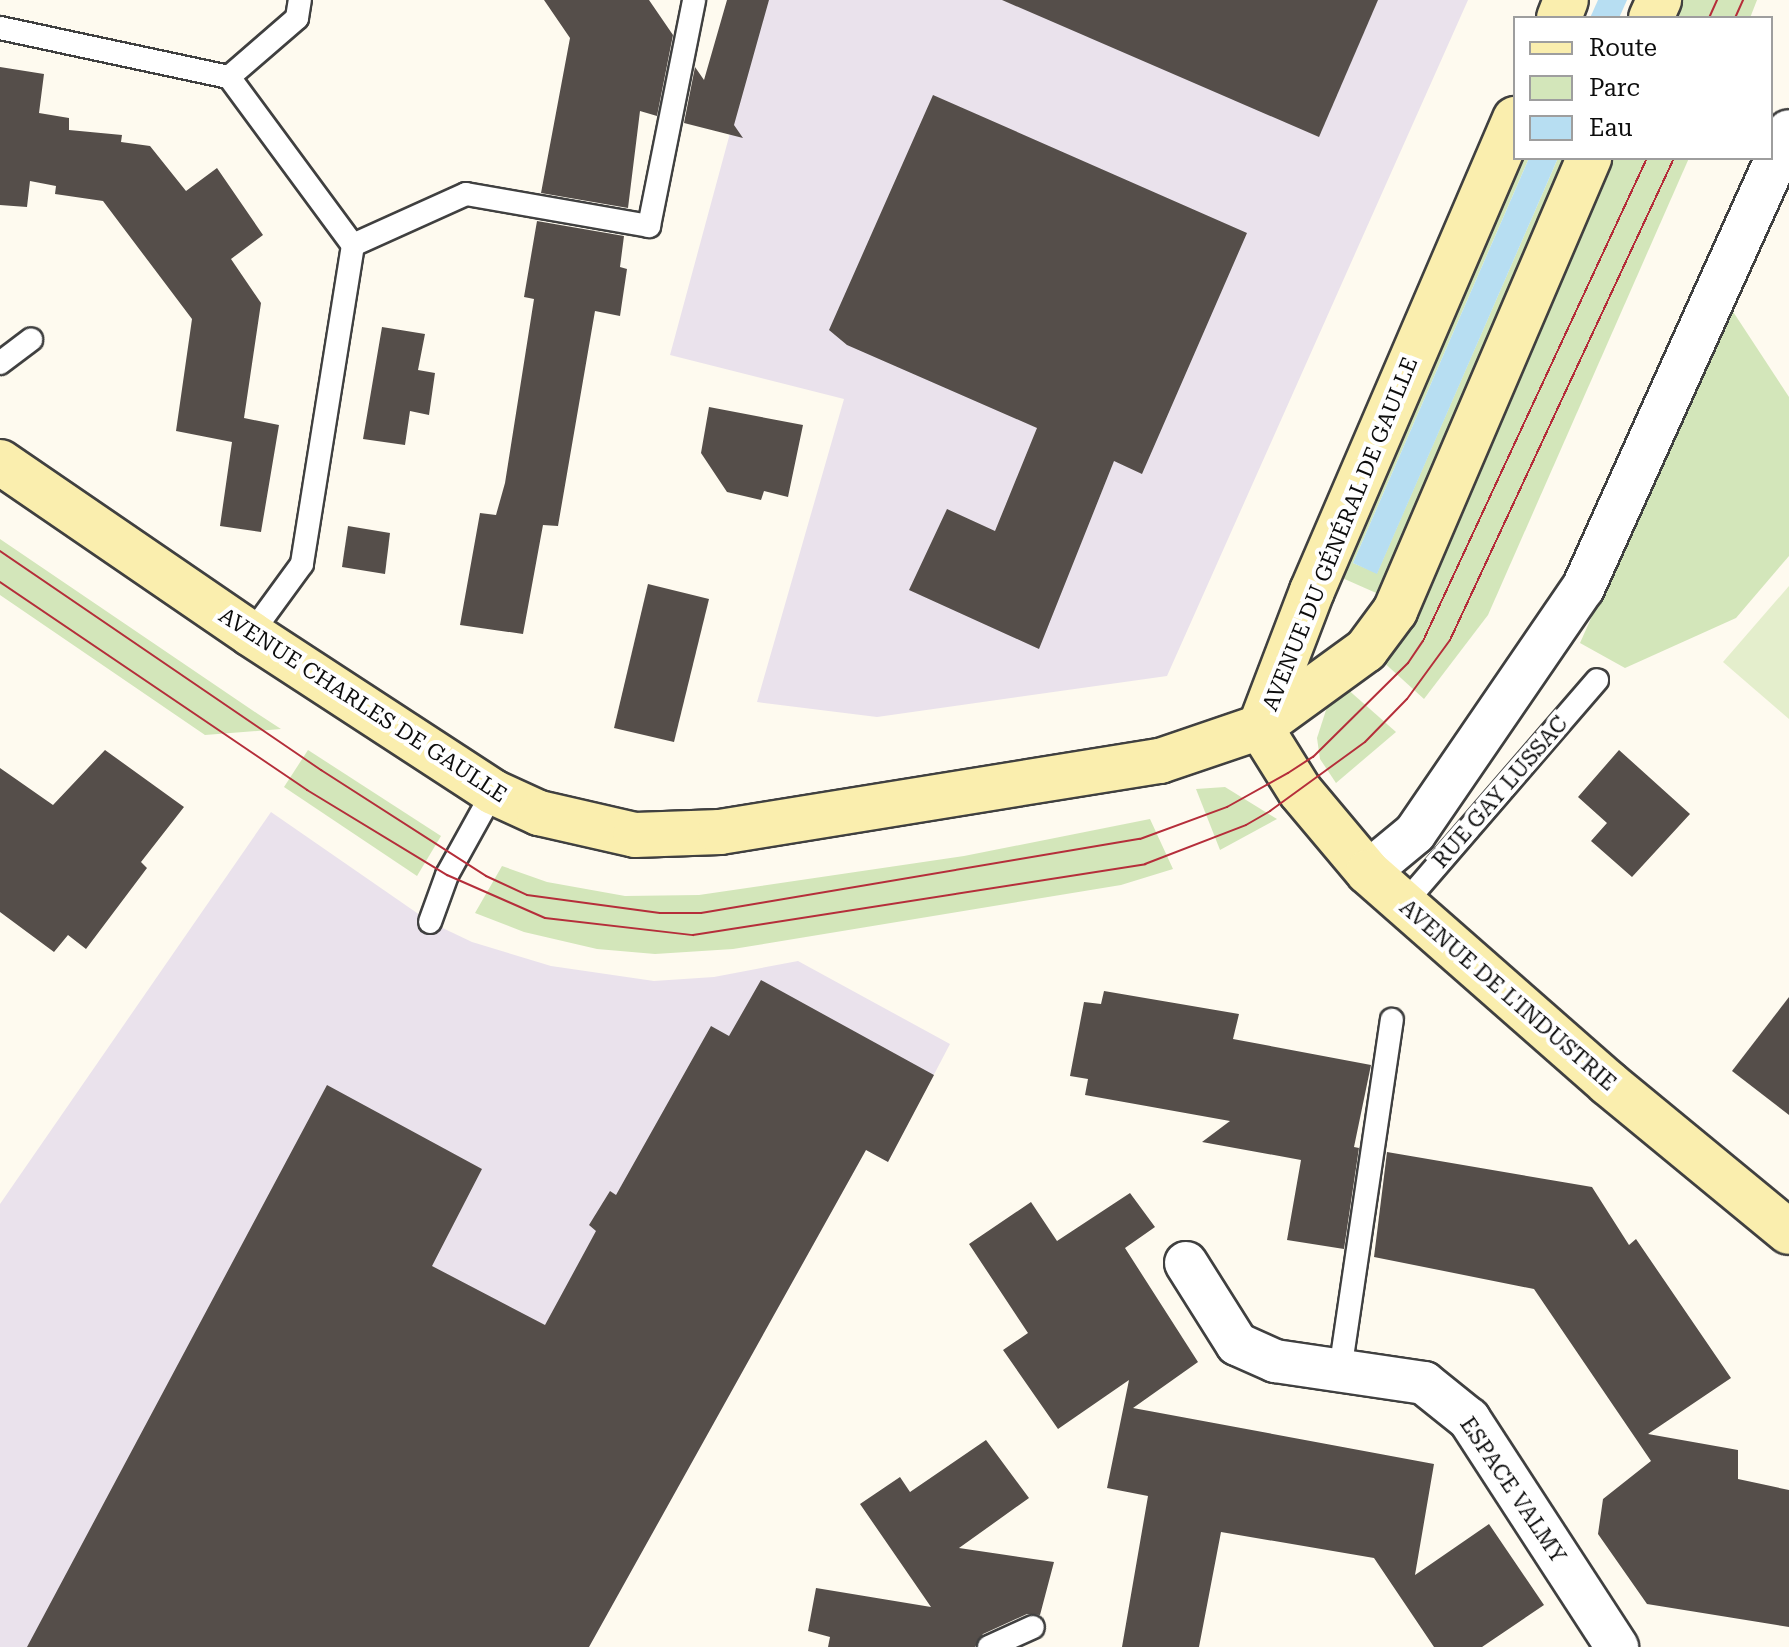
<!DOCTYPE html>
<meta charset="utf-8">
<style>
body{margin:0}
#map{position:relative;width:1789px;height:1647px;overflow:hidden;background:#fefaef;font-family:"Roboto Serif",serif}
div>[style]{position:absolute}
.industrial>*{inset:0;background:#eae2ec}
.green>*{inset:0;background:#d3e6ba}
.pitch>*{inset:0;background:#e4eecc}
.water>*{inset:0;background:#b7def2}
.building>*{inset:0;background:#554e4a}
.roads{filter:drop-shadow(2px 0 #404040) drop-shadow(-2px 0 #404040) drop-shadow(0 2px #404040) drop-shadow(0 -2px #404040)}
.lane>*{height:22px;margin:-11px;padding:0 11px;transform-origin:11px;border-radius:11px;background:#fff}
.street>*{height:42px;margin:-21px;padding:0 21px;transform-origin:21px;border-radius:21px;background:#fff}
.secondary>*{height:44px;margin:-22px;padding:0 22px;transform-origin:22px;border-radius:22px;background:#faeeae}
.tram>*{height:2px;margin:-1px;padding:0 1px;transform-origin:1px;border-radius:1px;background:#b52e3a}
span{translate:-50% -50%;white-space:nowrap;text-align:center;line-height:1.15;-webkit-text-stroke:8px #fff;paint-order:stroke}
.street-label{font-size:22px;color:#0d0d0d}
.legend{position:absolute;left:1513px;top:16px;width:260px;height:144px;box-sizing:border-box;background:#fff;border:2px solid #9e9e9e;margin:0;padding:10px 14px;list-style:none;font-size:24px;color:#0d0d0d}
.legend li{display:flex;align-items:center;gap:16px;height:40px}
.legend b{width:40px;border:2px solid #9e9e9e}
</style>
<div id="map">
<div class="industrial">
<i style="clip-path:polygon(766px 0,1468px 0,1167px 676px,877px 717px,757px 702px,844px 399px,670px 355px)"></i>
<i style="clip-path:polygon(271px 812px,430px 922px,472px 942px,551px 966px,654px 981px,714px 977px,798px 961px,950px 1044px,888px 1162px,866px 1150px,589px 1647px,0 1647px,0 1204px)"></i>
</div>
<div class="green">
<i style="clip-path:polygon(1677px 0,1757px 0,1750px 18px,1669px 18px)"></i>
<i style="clip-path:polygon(1517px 158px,1529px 158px,1353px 563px,1377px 573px,1558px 158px,1573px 158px,1383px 596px,1340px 577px)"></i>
<i style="clip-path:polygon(1608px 158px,1689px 158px,1488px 615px,1424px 699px,1380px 659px)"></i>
<i style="clip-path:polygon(1730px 307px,1789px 397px,1789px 556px,1736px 618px,1625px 668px,1580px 643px)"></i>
<i style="clip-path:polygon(0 539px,258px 714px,281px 729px,205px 735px,0 595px)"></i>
<i style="clip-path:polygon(1345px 687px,1396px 732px,1336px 783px,1320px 759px,1317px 738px,1327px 707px)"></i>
<i style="clip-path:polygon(308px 750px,441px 836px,417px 876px,284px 787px)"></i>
<i style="clip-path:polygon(1225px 787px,1277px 819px,1220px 850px,1196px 789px)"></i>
<i style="clip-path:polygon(1150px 819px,1173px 869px,1121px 885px,733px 949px,655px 954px,597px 949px,524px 932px,475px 913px,502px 866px,547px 882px,625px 896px,699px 895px,964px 856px)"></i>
</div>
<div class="pitch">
<i style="clip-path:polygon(1789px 586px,1789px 719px,1723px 662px)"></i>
</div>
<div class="water">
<i style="clip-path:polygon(1598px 0,1627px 0,1619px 18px,1590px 18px)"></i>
<i style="clip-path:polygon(1529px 158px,1558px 158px,1377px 574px,1353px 563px)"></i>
</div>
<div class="building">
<i style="clip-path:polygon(544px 0,649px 0,673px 35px,657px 116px,640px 111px,628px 208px,541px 193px,570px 38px)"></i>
<i style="clip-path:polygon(727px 0,769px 0,734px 125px,743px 138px,684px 123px,695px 67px,704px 80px)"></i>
<i style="clip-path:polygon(1002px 0,1378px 0,1319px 137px)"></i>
<i style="clip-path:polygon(0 67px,44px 74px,39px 113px,69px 118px,69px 130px,122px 135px,121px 142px,150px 146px,186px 191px,217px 168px,263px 235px,231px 259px,261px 303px,244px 418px,279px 425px,261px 532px,220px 526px,232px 442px,176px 431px,192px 319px,103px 201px,55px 194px,56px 186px,30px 181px,27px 207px,0 205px)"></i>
<i style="clip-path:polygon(933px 95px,1247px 233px,1142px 474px,1114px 461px,1039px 649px,909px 590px,947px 509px,995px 531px,1037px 428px,847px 345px,829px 330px)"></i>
<i style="clip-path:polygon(537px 221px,624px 236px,620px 267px,627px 269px,620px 316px,595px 311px,558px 526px,543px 525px,523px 634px,460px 625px,480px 513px,496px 515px,505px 483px,534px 299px,524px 297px)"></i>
<i style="clip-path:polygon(382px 327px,425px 334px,418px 370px,435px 373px,429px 415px,410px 411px,405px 445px,363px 439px)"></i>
<i style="clip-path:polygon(709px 407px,803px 425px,788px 497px,764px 491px,761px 500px,727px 492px,701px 453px)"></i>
<i style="clip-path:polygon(348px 526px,390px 533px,385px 574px,342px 567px)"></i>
<i style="clip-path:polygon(648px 584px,709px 599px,674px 742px,614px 728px)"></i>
<i style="clip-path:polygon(105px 750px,184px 807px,141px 862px,147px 868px,86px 949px,68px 935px,54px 952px,0 912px,0 768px,53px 805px)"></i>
<i style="clip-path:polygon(1619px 750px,1690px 814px,1632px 877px,1591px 841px,1607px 823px,1578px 797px)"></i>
<i style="clip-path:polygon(761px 980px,934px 1075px,888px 1162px,866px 1150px,589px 1647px,27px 1647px,327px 1085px,482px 1169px,432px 1266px,545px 1325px,596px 1231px,589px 1225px,610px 1191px,616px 1195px,711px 1026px,729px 1036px)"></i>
<i style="clip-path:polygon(1104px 991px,1239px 1014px,1233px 1039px,1371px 1065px,1354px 1147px,1359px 1148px,1344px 1249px,1287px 1240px,1301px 1160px,1202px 1142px,1230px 1121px,1085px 1095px,1088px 1079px,1070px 1076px,1084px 1002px,1101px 1004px)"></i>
<i style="clip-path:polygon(1789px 997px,1789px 1115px,1732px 1071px)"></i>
<i style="clip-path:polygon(1387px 1152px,1592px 1187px,1629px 1245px,1636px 1239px,1731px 1378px,1648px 1434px,1738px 1450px,1738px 1479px,1789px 1490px,1789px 1627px,1647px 1604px,1598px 1534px,1603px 1499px,1651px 1461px,1534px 1289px,1374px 1257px)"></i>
<i style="clip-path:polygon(1130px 1193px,1155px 1227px,1125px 1248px,1198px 1362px,1133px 1408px,1434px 1464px,1415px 1575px,1489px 1524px,1544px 1605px,1482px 1647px,1434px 1647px,1374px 1558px,1221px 1532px,1199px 1647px,1122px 1647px,1148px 1496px,1107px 1488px,1129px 1380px,1058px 1429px,1003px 1350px,1028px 1333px,969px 1244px,1031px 1202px,1057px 1241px)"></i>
<i style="clip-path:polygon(986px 1440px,1029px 1498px,959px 1548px,1054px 1562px,1040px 1615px,1027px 1614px,983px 1634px,975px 1647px,828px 1647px,830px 1637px,808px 1631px,816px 1588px,931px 1607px,860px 1504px,900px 1477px,910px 1492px)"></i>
</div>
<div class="roads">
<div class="lane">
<i style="left:0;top:28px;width:234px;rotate:12.1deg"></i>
<i style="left:229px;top:77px;width:209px;rotate:53.6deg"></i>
<i style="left:353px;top:245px;width:323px;rotate:99.1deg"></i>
<i style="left:302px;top:564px;width:87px;rotate:126.1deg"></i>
<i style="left:229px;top:77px;width:90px;rotate:-40.9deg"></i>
<i style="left:297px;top:18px;width:18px;rotate:-81deg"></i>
<i style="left:353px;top:245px;width:124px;rotate:-24.3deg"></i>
<i style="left:466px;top:194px;width:186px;rotate:9.9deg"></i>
<i style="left:649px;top:226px;width:230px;rotate:-78.7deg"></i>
<i style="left:0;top:363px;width:39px;rotate:-37deg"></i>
<i style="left:1403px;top:905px;width:297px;rotate:-49.2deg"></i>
<i style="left:430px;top:922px;width:50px;rotate:-70.1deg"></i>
<i style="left:447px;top:875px;width:95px;rotate:-61deg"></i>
<i style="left:1340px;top:1371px;width:355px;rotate:-81.6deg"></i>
<i style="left:989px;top:1647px;width:48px;rotate:-24.4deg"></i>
</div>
<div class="street">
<i style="left:1368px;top:872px;width:61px;rotate:-39.7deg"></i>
<i style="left:1415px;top:833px;width:297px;rotate:-55.6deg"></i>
<i style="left:1583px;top:588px;width:501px;rotate:-65.74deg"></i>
<i style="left:1186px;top:1263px;width:96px;rotate:57.8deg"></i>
<i style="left:1237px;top:1344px;width:42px;rotate:24.1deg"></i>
<i style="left:1275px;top:1361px;width:151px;rotate:8.4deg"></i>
<i style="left:1424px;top:1383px;width:58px;rotate:38.7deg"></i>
<i style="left:1469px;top:1419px;width:272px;rotate:57deg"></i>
</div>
<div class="secondary">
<i style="left:1559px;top:18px;width:19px;rotate:-69deg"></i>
<i style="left:1651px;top:18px;width:20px;rotate:-66deg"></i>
<i style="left:0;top:462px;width:304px;rotate:34.4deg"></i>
<i style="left:251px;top:634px;width:289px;rotate:33.1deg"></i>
<i style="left:493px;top:792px;width:51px;rotate:24.5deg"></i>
<i style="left:539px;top:813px;width:98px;rotate:12.9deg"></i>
<i style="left:635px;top:835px;width:85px;rotate:-2deg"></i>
<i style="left:720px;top:832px;width:446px;rotate:-9.2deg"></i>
<i style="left:1160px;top:761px;width:106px;rotate:-18.8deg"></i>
<i style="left:1260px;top:727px;width:131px;rotate:-36deg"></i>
<i style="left:1366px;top:650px;width:49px;rotate:-53.4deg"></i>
<i style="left:1395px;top:611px;width:493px;rotate:-66.8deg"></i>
<i style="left:1260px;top:727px;width:75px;rotate:58deg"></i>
<i style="left:1300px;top:791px;width:106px;rotate:50deg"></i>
<i style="left:1368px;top:872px;width:320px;rotate:41.3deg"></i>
<i style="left:1608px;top:1083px;width:234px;rotate:39.5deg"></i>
<i style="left:1260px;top:727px;width:146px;rotate:-69.1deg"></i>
<i style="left:1312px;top:591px;width:514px;rotate:-66.73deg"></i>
</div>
</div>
<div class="tram">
<i style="left:1709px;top:18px;width:20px;rotate:-66deg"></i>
<i style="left:1735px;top:18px;width:20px;rotate:-66deg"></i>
<i style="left:0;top:551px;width:389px;rotate:34.3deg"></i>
<i style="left:321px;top:770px;width:196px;rotate:32.7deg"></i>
<i style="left:486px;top:876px;width:45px;rotate:24.9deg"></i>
<i style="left:527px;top:895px;width:134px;rotate:7.7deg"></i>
<i style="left:660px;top:913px;width:41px"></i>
<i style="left:701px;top:913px;width:445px;rotate:-9.6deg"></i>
<i style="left:1140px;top:839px;width:93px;rotate:-20.2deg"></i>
<i style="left:1227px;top:807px;width:70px;rotate:-29.1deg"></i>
<i style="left:1288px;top:773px;width:30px;rotate:-33deg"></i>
<i style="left:1313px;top:757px;width:134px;rotate:-44.7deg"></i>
<i style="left:1408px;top:663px;width:27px;rotate:-56deg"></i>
<i style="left:1423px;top:641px;width:532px;rotate:-65.12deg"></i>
<i style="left:0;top:582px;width:371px;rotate:34.1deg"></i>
<i style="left:307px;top:790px;width:164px;rotate:31.3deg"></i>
<i style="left:447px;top:875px;width:107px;rotate:23.7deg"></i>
<i style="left:545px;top:918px;width:149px;rotate:6.6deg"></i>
<i style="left:693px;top:935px;width:458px;rotate:-8.9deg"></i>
<i style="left:1145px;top:864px;width:108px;rotate:-21.1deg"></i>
<i style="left:1246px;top:825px;width:28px;rotate:-30deg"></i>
<i style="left:1270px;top:811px;width:117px;rotate:-36deg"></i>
<i style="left:1365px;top:742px;width:60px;rotate:-45.7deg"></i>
<i style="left:1407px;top:699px;width:73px;rotate:-53.9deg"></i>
<i style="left:1450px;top:640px;width:532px;rotate:-65.07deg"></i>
</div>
<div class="street-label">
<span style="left:1340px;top:534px;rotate:-68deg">AVENUE DU GÉNÉRAL DE GAULLE</span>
<span style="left:363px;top:705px;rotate:33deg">AVENUE CHARLES DE GAULLE</span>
<span style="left:1500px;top:792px;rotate:-49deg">RUE GAY LUSSAC</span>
<span style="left:1508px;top:995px;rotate:41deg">AVENUE DE L'INDUSTRIE</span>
<span style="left:1513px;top:1490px;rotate:56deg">ESPACE VALMY</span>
</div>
<ul class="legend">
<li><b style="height:10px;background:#faeeae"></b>Route</li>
<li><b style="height:22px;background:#d3e6ba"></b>Parc</li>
<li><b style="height:22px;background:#b7def2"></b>Eau</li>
</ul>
</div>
